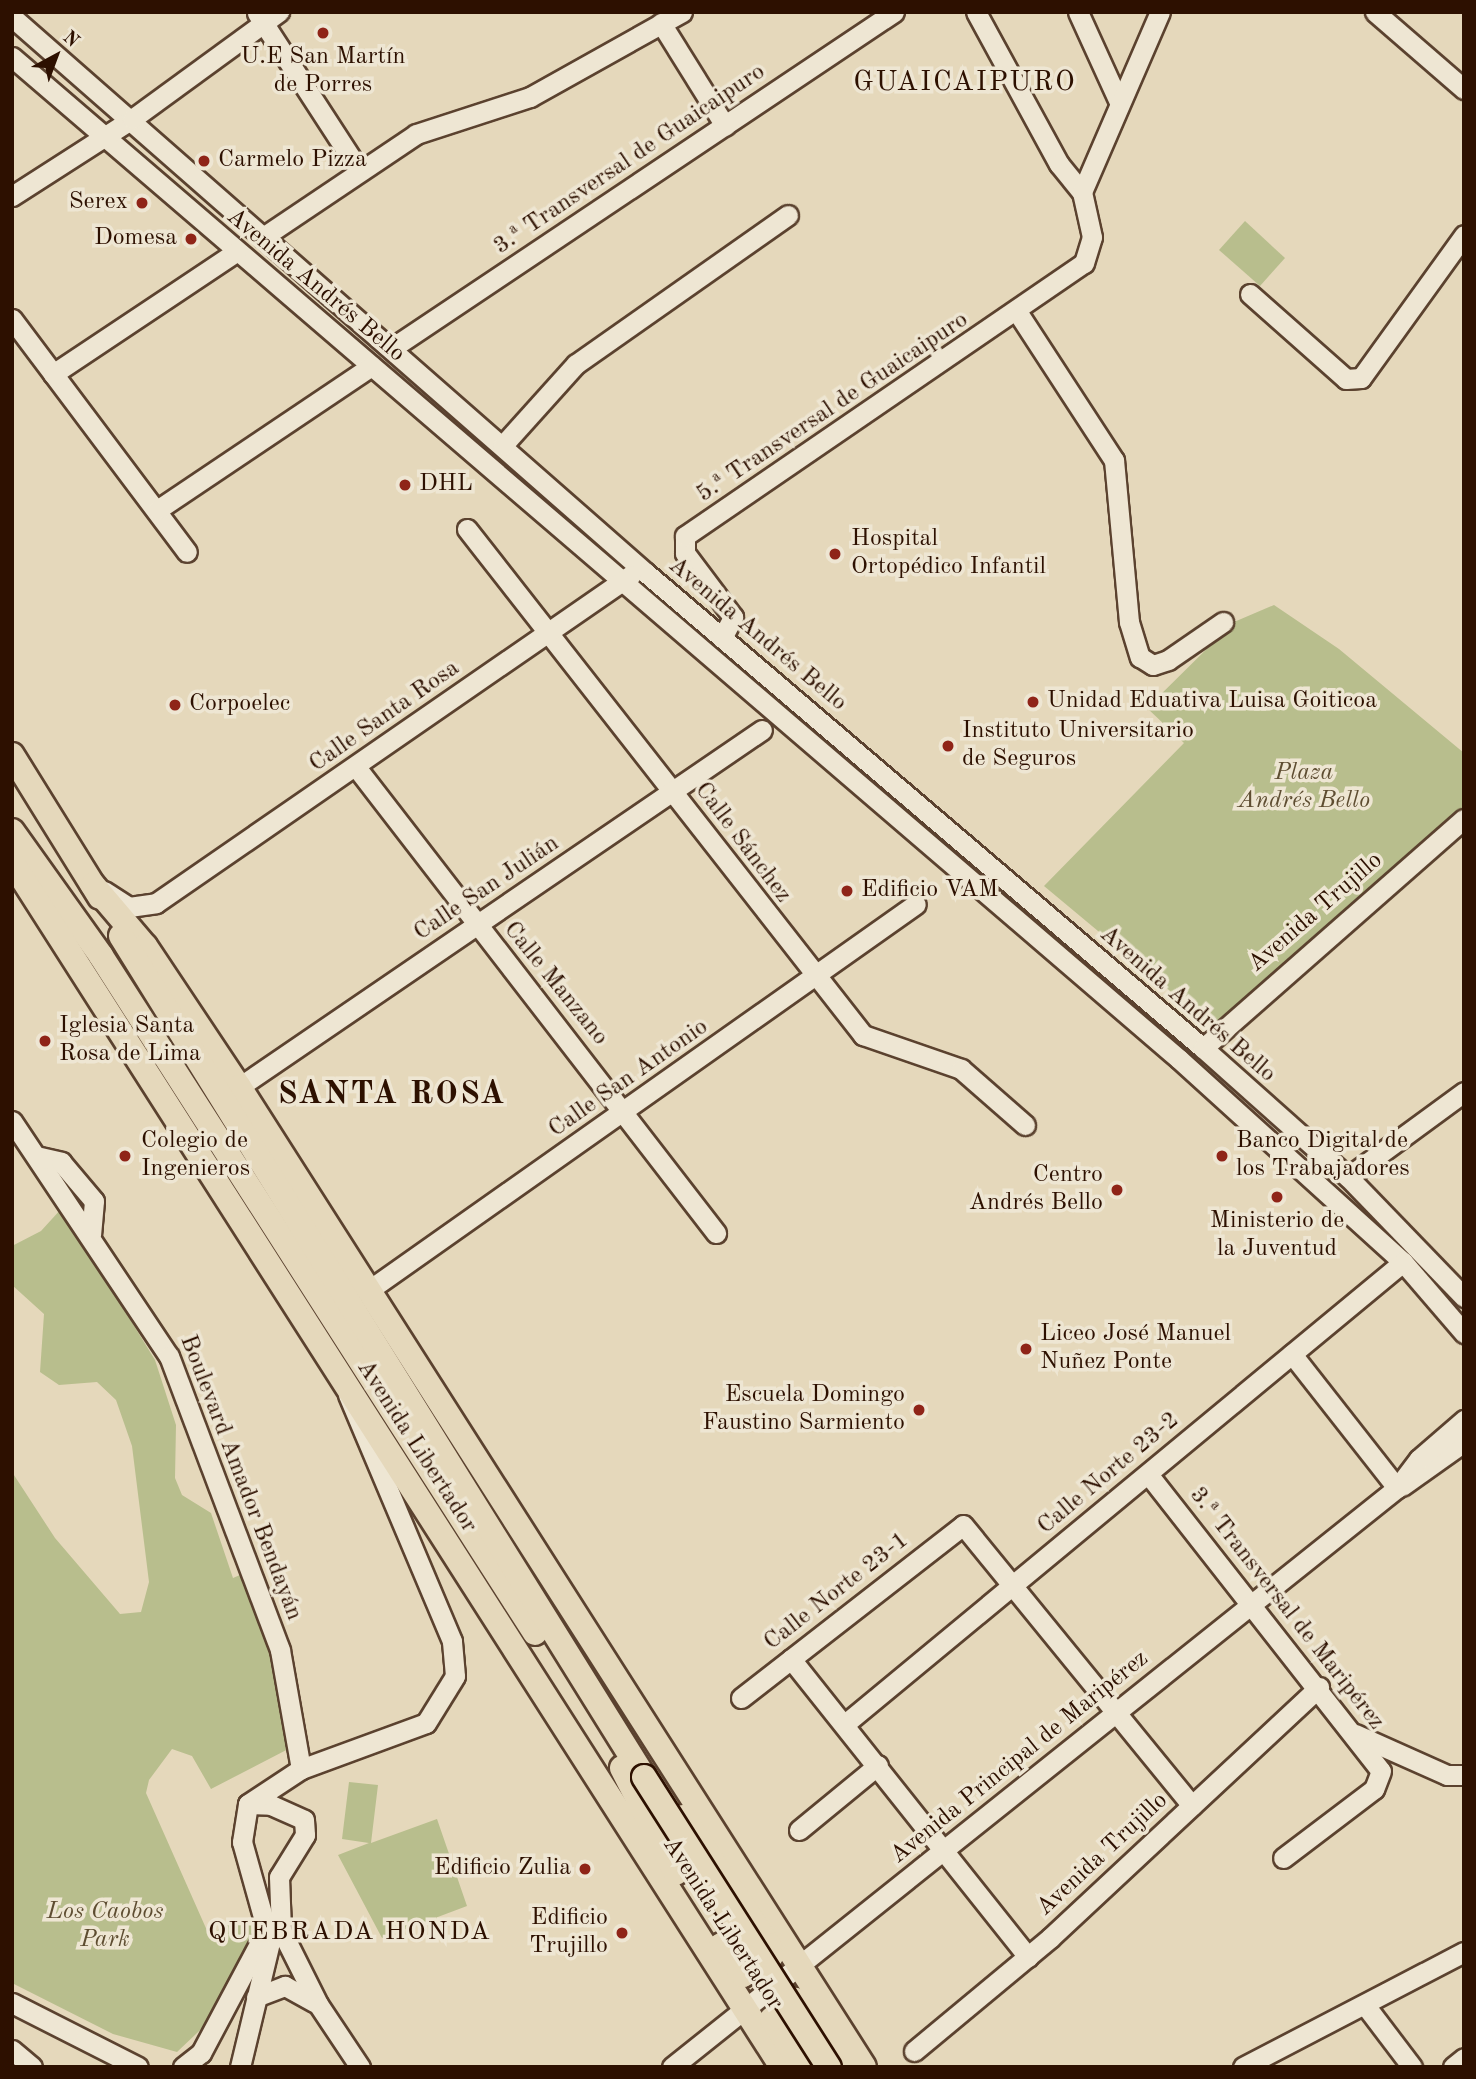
<!DOCTYPE html>
<meta charset="utf-8">
<style>
body{margin:0}
#map{position:relative;width:1476px;height:2079px;overflow:hidden;background:#e5d8bb;font-family:"Old Standard TT",serif}
div>[style]{position:absolute}
.green>*{inset:0;background:#b8be8d}
.roads{filter:drop-shadow(2px 0 #5b422f) drop-shadow(-2px 0 #5b422f) drop-shadow(0 2px #5b422f) drop-shadow(0 -2px #5b422f)}
.minor>*{height:19px;margin:-9.5px;padding:0 9.5px;transform-origin:9.5px;border-radius:9.5px;background:#eee6d3}
.major>*{height:24px;margin:-12px;padding:0 12px;transform-origin:12px;border-radius:12px;background:#e5d8bb}
.bridges{filter:drop-shadow(2px 0 #2d1000) drop-shadow(-2px 0 #2d1000) drop-shadow(0 2px #2d1000) drop-shadow(0 -2px #2d1000)}
.major-bridge>*{height:24px;margin:-12px;padding:0 12px;transform-origin:12px;border-radius:12px;background:#e5d8bb}
.dots>*{width:19px;height:19px;translate:-50% -50%;box-sizing:border-box;border:4px solid #eee6d3;border-radius:50%}
span{translate:-50% -50%;white-space:nowrap;text-align:center;line-height:1.15;-webkit-text-stroke:7px #eee6d3;paint-order:stroke}
.poi-label{font-size:24px;color:#2d1000}
.left{translate:0 -50%;text-align:left}
.right{translate:-100% -50%;text-align:right}
.street-label{font-size:24px;color:#2d1000}
.park-label{font-size:24px;color:#5e4d31;font-style:italic}
.neighbourhood-label{font-size:26px;color:#2d1000;letter-spacing:2px}
.quarter-label{font-size:28px;color:#2d1000;letter-spacing:2px}
.district-label{font-size:32px;color:#2d1000;font-weight:700;letter-spacing:2px}
.frame{position:absolute;inset:0;border:14px solid #2d1000;pointer-events:none}
.north{position:absolute;left:21px;top:21px;width:70px;height:70px;-webkit-text-stroke:5px #eee6d3;paint-order:stroke;rotate:41deg;font-size:19px;font-weight:700;line-height:28px;text-align:center;color:#2d1000}
.north::after{content:'';display:block;margin:auto;width:24px;height:32px;background:#2d1000;clip-path:polygon(50% 0,100% 100%,50% 72%,0 100%)}
</style>
<div id="map">
<div class="green">
<i style="clip-path:polygon(1245px 221px,1285px 258px,1260px 286px,1219px 250px)"></i>
<i style="clip-path:polygon(1274px 605px,1339px 649px,1464px 753px,1464px 819px,1218px 1031px,1044px 886px,1184px 743px,1147px 708px,1234px 622px)"></i>
<i style="clip-path:polygon(62px 1208px,155px 1360px,176px 1425px,175px 1478px,182px 1495px,211px 1513px,233px 1578px,240px 1575px,267px 1639px,296px 1745px,211px 1789px,192px 1756px,172px 1749px,149px 1780px,146px 1793px,209px 1935px,239px 1918px,262px 1927px,216px 2015px,177px 2052px,113px 2034px,12px 1983px,12px 1472px,55px 1538px,120px 1614px,141px 1612px,149px 1582px,132px 1446px,116px 1400px,97px 1382px,59px 1385px,40px 1372px,44px 1314px,12px 1285px,12px 1246px,41px 1231px)"></i>
<i style="clip-path:polygon(349px 1782px,378px 1785px,371px 1843px,437px 1819px,467px 1906px,382px 1938px,338px 1855px,369px 1843px,342px 1839px)"></i>
</div>
<div class="roads">
<div class="minor">
<i style="left:976px;top:12px;width:173px;rotate:61.4deg"></i>
<i style="left:1059px;top:164px;width:36px;rotate:51deg"></i>
<i style="left:1078px;top:12px;width:99px;rotate:65.5deg"></i>
<i style="left:1375px;top:12px;width:118px;rotate:40.9deg"></i>
<i style="left:257px;top:13px;width:187px;rotate:57deg"></i>
<i style="left:12px;top:17px;width:843px;rotate:41.25deg"></i>
<i style="left:646px;top:573px;width:732px;rotate:40.46deg"></i>
<i style="left:1203px;top:1048px;width:194px;rotate:41.7deg"></i>
<i style="left:1348px;top:1177px;width:167px;rotate:46deg"></i>
<i style="left:661px;top:23px;width:121px;rotate:58.1deg"></i>
<i style="left:12px;top:57px;width:1538px;rotate:40.65deg"></i>
<i style="left:1179px;top:1059px;width:302px;rotate:42.2deg"></i>
<i style="left:1403px;top:1262px;width:94px;rotate:49.3deg"></i>
<i style="left:12px;top:196px;width:143px;rotate:-32.7deg"></i>
<i style="left:132px;top:119px;width:182px;rotate:-36.1deg"></i>
<i style="left:263px;top:237px;width:184px;rotate:-33.9deg"></i>
<i style="left:416px;top:134px;width:120px;rotate:-18deg"></i>
<i style="left:530px;top:97px;width:174px;rotate:-29.2deg"></i>
<i style="left:1250px;top:294px;width:128px;rotate:41.5deg"></i>
<i style="left:1346px;top:379px;width:15px;rotate:-4deg"></i>
<i style="left:1361px;top:378px;width:176px;rotate:-54.2deg"></i>
<i style="left:1018px;top:313px;width:176px;rotate:56.9deg"></i>
<i style="left:1114px;top:460px;width:163px;rotate:84.7deg"></i>
<i style="left:1129px;top:622px;width:37px;rotate:73deg"></i>
<i style="left:1140px;top:657px;width:15px;rotate:32deg"></i>
<i style="left:1153px;top:665px;width:16px;rotate:-18deg"></i>
<i style="left:1168px;top:660px;width:67px;rotate:-34.6deg"></i>
<i style="left:12px;top:319px;width:291px;rotate:53.1deg"></i>
<i style="left:392px;top:348px;width:604px;rotate:-33.8deg"></i>
<i style="left:53px;top:374px;width:220px;rotate:-33.7deg"></i>
<i style="left:503px;top:445px;width:109px;rotate:-48deg"></i>
<i style="left:576px;top:364px;width:259px;rotate:-35.1deg"></i>
<i style="left:157px;top:510px;width:258px;rotate:-33.9deg"></i>
<i style="left:467px;top:529px;width:643px;rotate:51.95deg"></i>
<i style="left:863px;top:1035px;width:104px;rotate:19.1deg"></i>
<i style="left:961px;top:1069px;width:85px;rotate:41.2deg"></i>
<i style="left:722px;top:638px;width:24px;rotate:-62deg"></i>
<i style="left:733px;top:617px;width:80px;rotate:-126.9deg"></i>
<i style="left:685px;top:553px;width:17px;rotate:-90deg"></i>
<i style="left:685px;top:536px;width:483px;rotate:-34.4deg"></i>
<i style="left:1084px;top:263px;width:27px;rotate:-73deg"></i>
<i style="left:1092px;top:237px;width:46px;rotate:-102.5deg"></i>
<i style="left:1082px;top:192px;width:196px;rotate:-66.6deg"></i>
<i style="left:356px;top:767px;width:589px;rotate:52.31deg"></i>
<i style="left:104px;top:891px;width:30px;rotate:33deg"></i>
<i style="left:129px;top:907px;width:27px;rotate:-8deg"></i>
<i style="left:156px;top:903px;width:577px;rotate:-34.63deg"></i>
<i style="left:1203px;top:1048px;width:347px;rotate:-41.3deg"></i>
<i style="left:239px;top:1087px;width:633px;rotate:-34.32deg"></i>
<i style="left:12px;top:1121px;width:283px;rotate:56.3deg"></i>
<i style="left:169px;top:1356px;width:314px;rotate:69.3deg"></i>
<i style="left:280px;top:1650px;width:121px;rotate:80deg"></i>
<i style="left:36px;top:1156px;width:26px;rotate:13deg"></i>
<i style="left:61px;top:1162px;width:51px;rotate:49.8deg"></i>
<i style="left:94px;top:1201px;width:33px;rotate:95deg"></i>
<i style="left:1348px;top:1177px;width:144px;rotate:-36.2deg"></i>
<i style="left:369px;top:1290px;width:669px;rotate:-35.21deg"></i>
<i style="left:1292px;top:1354px;width:170px;rotate:51.9deg"></i>
<i style="left:1148px;top:1474px;width:377px;rotate:51.9deg"></i>
<i style="left:1381px;top:1771px;width:19px;rotate:111deg"></i>
<i style="left:1374px;top:1789px;width:114px;rotate:142.8deg"></i>
<i style="left:1402px;top:1486px;width:76px;rotate:-35.4deg"></i>
<i style="left:791px;top:1659px;width:381px;rotate:51.5deg"></i>
<i style="left:741px;top:1698px;width:281px;rotate:-37.9deg"></i>
<i style="left:963px;top:1525px;width:362px;rotate:50.8deg"></i>
<i style="left:846px;top:1723px;width:723px;rotate:-39.61deg"></i>
<i style="left:1355px;top:1734px;width:101px;rotate:24deg"></i>
<i style="left:1447px;top:1775px;width:17px"></i>
<i style="left:248px;top:1804px;width:23px;rotate:2deg"></i>
<i style="left:271px;top:1805px;width:36px;rotate:24deg"></i>
<i style="left:304px;top:1820px;width:15px;rotate:86deg"></i>
<i style="left:305px;top:1835px;width:49px;rotate:121.8deg"></i>
<i style="left:279px;top:1877px;width:53px;rotate:87.8deg"></i>
<i style="left:281px;top:1930px;width:83px;rotate:63.4deg"></i>
<i style="left:318px;top:2004px;width:76px;rotate:56.3deg"></i>
<i style="left:799px;top:1830px;width:102px;rotate:-39.4deg"></i>
<i style="left:256px;top:1997px;width:31px;rotate:-21deg"></i>
<i style="left:285px;top:1986px;width:33px;rotate:29deg"></i>
<i style="left:12px;top:2003px;width:141px;rotate:26.9deg"></i>
<i style="left:1365px;top:2005px;width:78px;rotate:52.8deg"></i>
<i style="left:12px;top:2050px;width:26px;rotate:40deg"></i>
<i style="left:914px;top:2051px;width:177px;rotate:-39.7deg"></i>
<i style="left:1050px;top:1938px;width:368px;rotate:-43deg"></i>
<i style="left:183px;top:2067px;width:23px;rotate:-38deg"></i>
<i style="left:201px;top:2053px;width:138px;rotate:-62deg"></i>
<i style="left:240px;top:2067px;width:129px;rotate:-76.5deg"></i>
<i style="left:270px;top:1942px;width:104px;rotate:-105.6deg"></i>
<i style="left:242px;top:1842px;width:38px;rotate:-81deg"></i>
<i style="left:248px;top:1804px;width:64px;rotate:-33.4deg"></i>
<i style="left:301px;top:1769px;width:133px;rotate:-20.2deg"></i>
<i style="left:426px;top:1723px;width:55px;rotate:-58.3deg"></i>
<i style="left:455px;top:1676px;width:35px;rotate:-95deg"></i>
<i style="left:452px;top:1641px;width:267px;rotate:-112.9deg"></i>
<i style="left:672px;top:2067px;width:928px;rotate:-38.61deg"></i>
<i style="left:1397px;top:1488px;width:36px;rotate:-53deg"></i>
<i style="left:1419px;top:1459px;width:60px;rotate:-40.9deg"></i>
<i style="left:1243px;top:2067px;width:249px;rotate:-27.5deg"></i>
<i style="left:1453px;top:2067px;width:14px;rotate:-39deg"></i>
</div>
<div class="major">
<i style="left:12px;top:755px;width:167px;rotate:58.2deg"></i>
<i style="left:12px;top:831px;width:153px;rotate:54.5deg"></i>
<i style="left:101px;top:956px;width:804px;rotate:57.34deg"></i>
<i style="left:12px;top:862px;width:1430px;rotate:57.42deg"></i>
<i style="left:93px;top:885px;width:80px;rotate:49.6deg"></i>
<i style="left:145px;top:946px;width:169px;rotate:56.3deg"></i>
<i style="left:239px;top:1087px;width:1162px;rotate:57.47deg"></i>
<i style="left:121px;top:936px;width:990px;rotate:58.12deg"></i>
<i style="left:622px;top:1768px;width:118px;rotate:62.8deg"></i>
<i style="left:683px;top:1817px;width:154px;rotate:56.1deg"></i>
<i style="left:769px;top:1945px;width:11px;rotate:80deg"></i>
<i style="left:771px;top:1956px;width:34px;rotate:146deg"></i>
<i style="left:743px;top:1975px;width:37px;rotate:-126deg"></i>
<i style="left:803px;top:2067px;width:57px;rotate:-122.9deg"></i>
<i style="left:772px;top:2019px;width:30px;rotate:-40deg"></i>
<i style="left:795px;top:2000px;width:82px;rotate:54.4deg"></i>
</div>
</div>
<div class="bridges">
<div class="major-bridge">
<i style="left:644px;top:1777px;width:344px;rotate:57.5deg"></i>
</div>
</div>
<div class="dots">
<i style="left:323px;top:33px;background:#8f2418"></i>
<i style="left:204px;top:161px;background:#8f2418"></i>
<i style="left:142px;top:203px;background:#8f2418"></i>
<i style="left:191px;top:239px;background:#8f2418"></i>
<i style="left:405px;top:485px;background:#8f2418"></i>
<i style="left:835px;top:554px;background:#8f2418"></i>
<i style="left:1033px;top:702px;background:#8f2418"></i>
<i style="left:175px;top:705px;background:#8f2418"></i>
<i style="left:948px;top:746px;background:#8f2418"></i>
<i style="left:847px;top:891px;background:#8f2418"></i>
<i style="left:45px;top:1041px;background:#8f2418"></i>
<i style="left:125px;top:1156px;background:#8f2418"></i>
<i style="left:1222px;top:1156px;background:#8f2418"></i>
<i style="left:1117px;top:1190px;background:#8f2418"></i>
<i style="left:1277px;top:1197px;background:#8f2418"></i>
<i style="left:1026px;top:1349px;background:#8f2418"></i>
<i style="left:919px;top:1410px;background:#8f2418"></i>
<i style="left:585px;top:1869px;background:#8f2418"></i>
<i style="left:622px;top:1933px;background:#8f2418"></i>
</div>
<div class="poi-label">
<span style="left:323px;top:72px">U.E San Martín<br>de Porres</span>
<span class="left" style="left:218px;top:161px">Carmelo Pizza</span>
<span class="right" style="left:128px;top:203px">Serex</span>
<span class="right" style="left:177px;top:239px">Domesa</span>
<span class="left" style="left:419px;top:485px">DHL</span>
<span class="left" style="left:851px;top:554px">Hospital<br>Ortopédico Infantil</span>
<span class="left" style="left:1047px;top:702px">Unidad Eduativa Luisa Goiticoa</span>
<span class="left" style="left:189px;top:705px">Corpoelec</span>
<span class="left" style="left:962px;top:746px">Instituto Universitario<br>de Seguros</span>
<span class="left" style="left:861px;top:891px">Edificio VAM</span>
<span class="left" style="left:59px;top:1041px">Iglesia Santa<br>Rosa de Lima</span>
<span class="left" style="left:141px;top:1156px">Colegio de<br>Ingenieros</span>
<span class="left" style="left:1236px;top:1156px">Banco Digital de<br>los Trabajadores</span>
<span class="right" style="left:1103px;top:1190px">Centro<br>Andrés Bello</span>
<span style="left:1277px;top:1236px">Ministerio de<br>la Juventud</span>
<span class="left" style="left:1040px;top:1349px">Liceo José Manuel<br>Nuñez Ponte</span>
<span class="right" style="left:905px;top:1410px">Escuela Domingo<br>Faustino Sarmiento</span>
<span class="right" style="left:571px;top:1869px">Edificio Zulia</span>
<span class="right" style="left:608px;top:1933px">Edificio<br>Trujillo</span>
</div>
<div class="street-label">
<span style="left:630px;top:160px;rotate:-34deg">3.ª Transversal de Guaicaipuro</span>
<span style="left:315px;top:286px;rotate:40deg">Avenida Andrés Bello</span>
<span style="left:833px;top:408px;rotate:-34deg">5.ª Transversal de Guaicaipuro</span>
<span style="left:757px;top:635px;rotate:40deg">Avenida Andrés Bello</span>
<span style="left:385px;top:717px;rotate:-35deg">Calle Santa Rosa</span>
<span style="left:742px;top:843px;rotate:53deg">Calle Sánchez</span>
<span style="left:487px;top:889px;rotate:-34deg">Calle San Julián</span>
<span style="left:1316px;top:913px;rotate:-41deg">Avenida Trujillo</span>
<span style="left:555px;top:984px;rotate:51deg">Calle Manzano</span>
<span style="left:1187px;top:1005px;rotate:41deg">Avenida Andrés Bello</span>
<span style="left:629px;top:1079px;rotate:-35deg">Calle San Antonio</span>
<span style="left:416px;top:1447px;rotate:57deg">Avenida Libertador</span>
<span style="left:1109px;top:1474px;rotate:-40deg">Calle Norte 23-2</span>
<span style="left:240px;top:1478px;rotate:69deg">Boulevard Amador Bendayán</span>
<span style="left:837px;top:1592px;rotate:-38deg">Calle Norte 23-1</span>
<span style="left:1286px;top:1609px;rotate:52deg">3.ª Transversal de Maripérez</span>
<span style="left:1020px;top:1758px;rotate:-39deg">Avenida Principal de Maripérez</span>
<span style="left:1103px;top:1855px;rotate:-43deg">Avenida Trujillo</span>
<span style="left:722px;top:1924px;rotate:57deg">Avenida Libertador</span>
</div>
<div class="park-label">
<span style="left:1304px;top:788px">Plaza<br>Andrés Bello</span>
<span style="left:105px;top:1927px">Los Caobos<br>Park</span>
</div>
<div class="neighbourhood-label">
<span style="left:350px;top:1933px">QUEBRADA HONDA</span>
</div>
<div class="quarter-label">
<span style="left:965px;top:83px">GUAICAIPURO</span>
</div>
<div class="district-label">
<span style="left:392px;top:1095px">SANTA ROSA</span>
</div>
<div class="frame"></div>
<div class="north">N</div>
</div>
